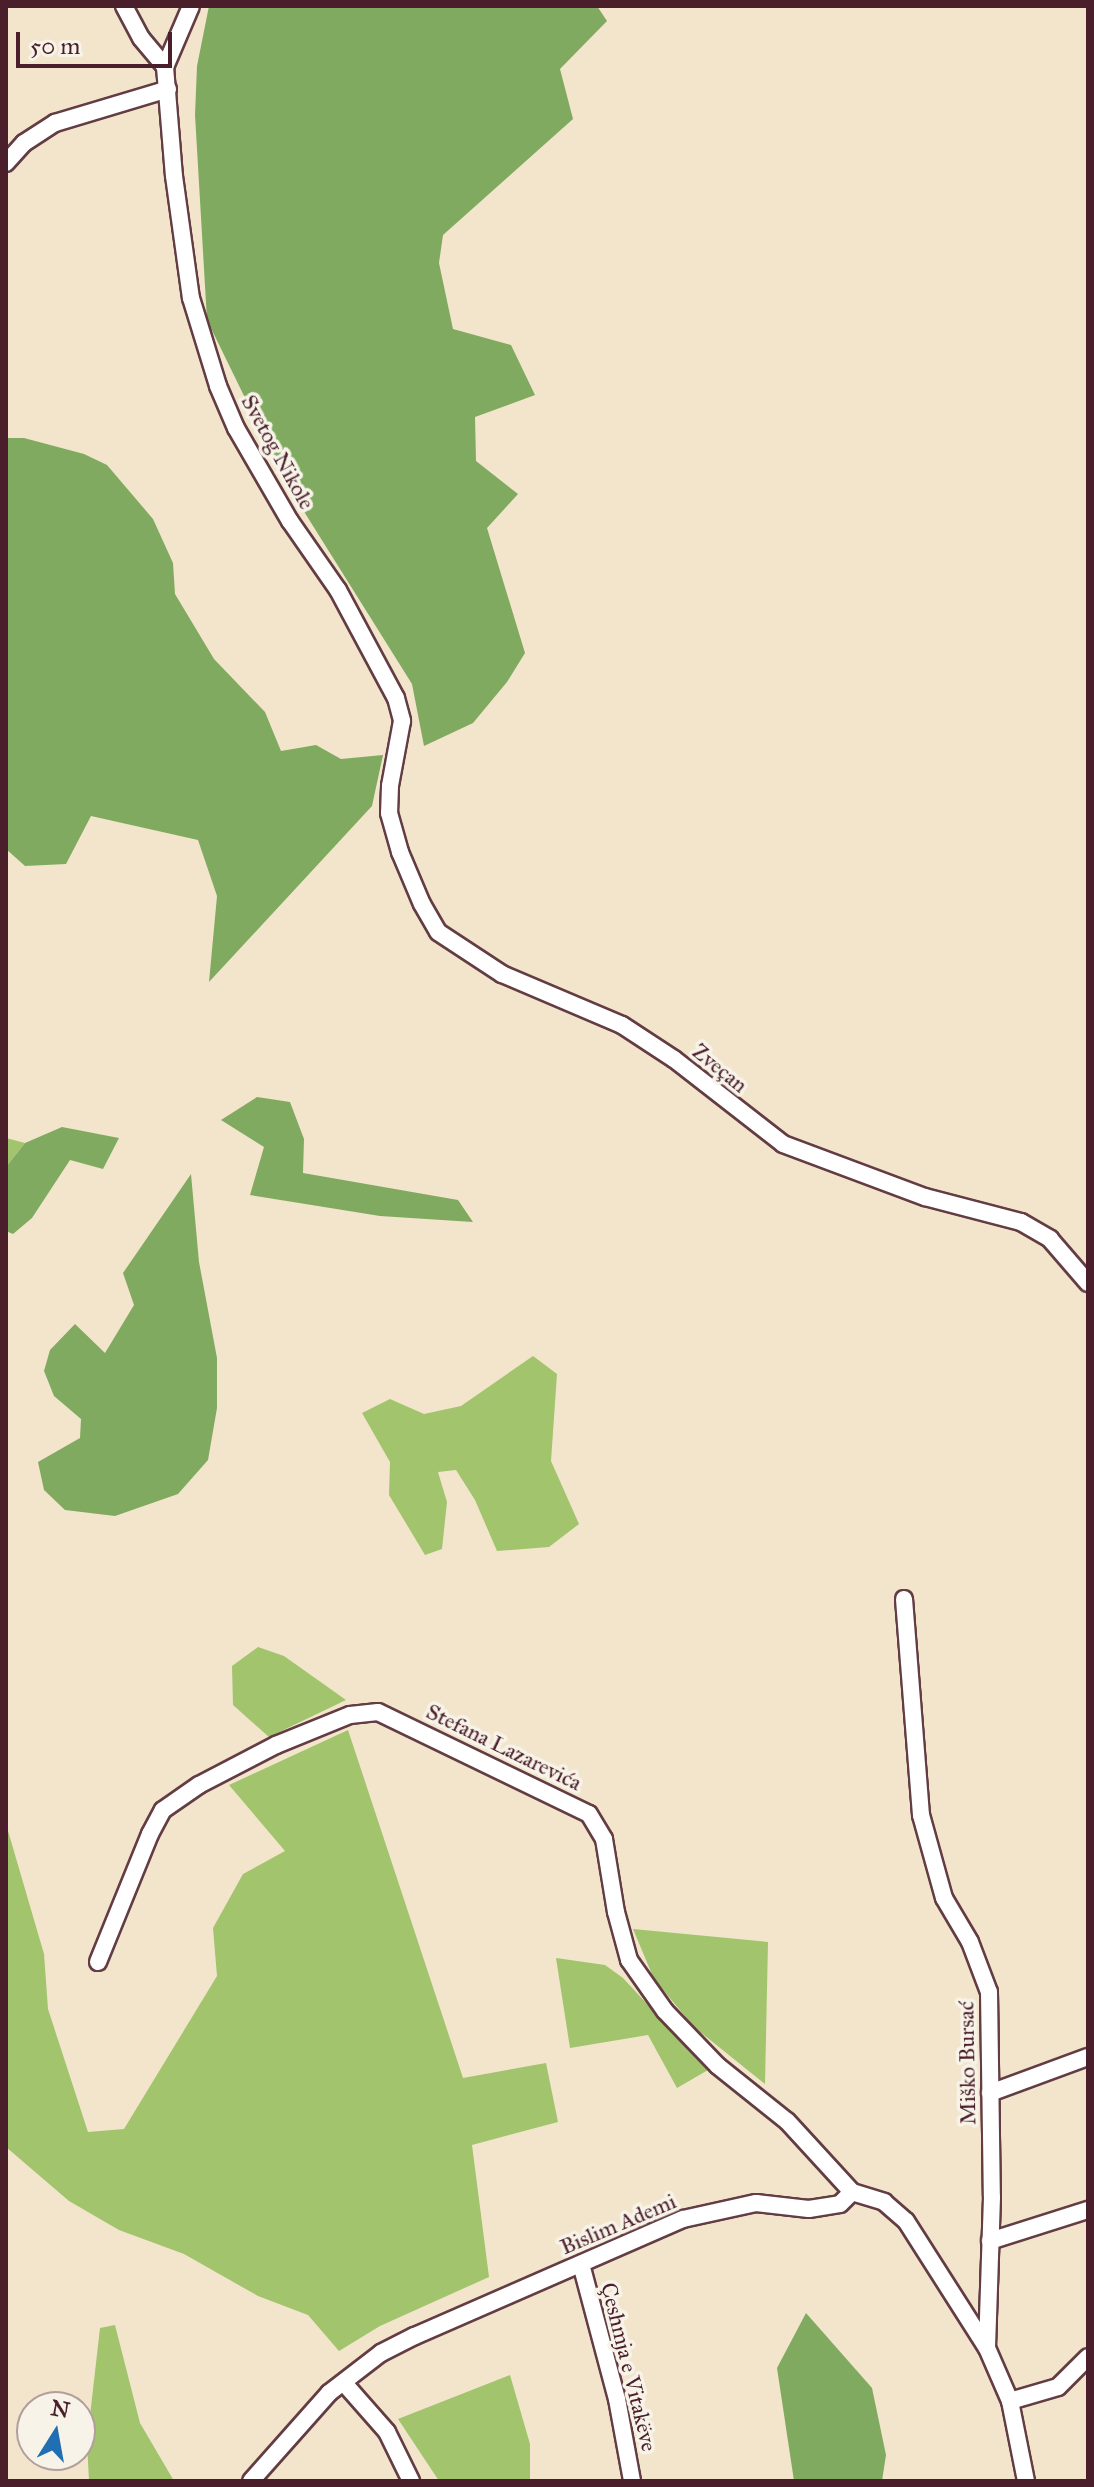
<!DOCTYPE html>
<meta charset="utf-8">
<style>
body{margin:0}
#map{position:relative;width:1094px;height:2487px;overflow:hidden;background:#f2e5cc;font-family:"IM FELL Great Primer",serif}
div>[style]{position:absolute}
.green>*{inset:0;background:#a1c46d}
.forest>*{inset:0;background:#80aa60}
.roads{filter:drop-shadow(2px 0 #633d43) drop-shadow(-2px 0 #633d43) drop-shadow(0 2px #633d43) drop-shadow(0 -2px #633d43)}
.street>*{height:16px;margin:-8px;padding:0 8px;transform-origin:8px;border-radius:8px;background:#fff}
span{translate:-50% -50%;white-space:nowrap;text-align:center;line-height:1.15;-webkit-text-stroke:7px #f7f3e8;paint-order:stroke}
.street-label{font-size:22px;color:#4a1f2b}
.frame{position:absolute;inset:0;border:8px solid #4a1f2b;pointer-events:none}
.north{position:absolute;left:16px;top:2391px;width:80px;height:80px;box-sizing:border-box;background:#f7f3e8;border:2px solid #b29e9c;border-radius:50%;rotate:11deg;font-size:22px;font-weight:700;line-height:32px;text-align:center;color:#4a1f2b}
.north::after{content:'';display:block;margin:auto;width:28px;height:36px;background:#1f6fb2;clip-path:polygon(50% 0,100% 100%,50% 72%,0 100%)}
.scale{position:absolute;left:16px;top:32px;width:156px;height:36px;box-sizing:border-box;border:4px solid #4a1f2b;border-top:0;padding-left:10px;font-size:24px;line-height:28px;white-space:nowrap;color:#4a1f2b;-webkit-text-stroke:6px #f7f3e8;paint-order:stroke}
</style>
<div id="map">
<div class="green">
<i style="clip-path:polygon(6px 1138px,25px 1143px,6px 1167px)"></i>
<i style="clip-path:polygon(533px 1356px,557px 1374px,551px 1461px,579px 1524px,549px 1547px,497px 1551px,475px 1500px,456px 1470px,438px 1472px,447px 1502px,442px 1549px,425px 1555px,389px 1495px,390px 1462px,362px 1413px,390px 1399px,424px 1414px,461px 1406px)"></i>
<i style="clip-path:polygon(258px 1647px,284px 1656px,346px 1700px,269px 1737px,233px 1705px,232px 1666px)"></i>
<i style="clip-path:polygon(348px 1730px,463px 2078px,546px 2063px,558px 2122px,472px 2145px,489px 2277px,380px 2326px,339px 2351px,308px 2315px,258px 2296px,184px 2254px,119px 2230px,69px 2201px,6px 2147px,6px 1824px,44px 1954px,48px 2009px,88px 2132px,124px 2129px,217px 1976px,213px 1928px,243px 1874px,285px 1851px,229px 1785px)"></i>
<i style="clip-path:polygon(633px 1929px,768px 1942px,765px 2084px,694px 2027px,654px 1979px)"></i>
<i style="clip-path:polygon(556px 1958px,605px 1965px,623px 1978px,708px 2070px,677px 2088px,648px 2035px,570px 2048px)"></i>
<i style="clip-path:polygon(115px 2325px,140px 2423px,174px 2481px,89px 2481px,87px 2442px,100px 2328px)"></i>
<i style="clip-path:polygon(510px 2375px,530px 2444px,530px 2481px,439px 2481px,398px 2419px)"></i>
</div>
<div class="forest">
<i style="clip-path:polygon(209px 6px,597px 6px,607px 21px,560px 69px,573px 119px,443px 235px,439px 263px,453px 329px,511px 345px,535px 395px,475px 417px,476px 461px,518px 494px,487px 528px,525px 653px,507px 682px,473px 723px,424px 746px,412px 684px,288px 486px,207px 320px,195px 115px,197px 66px)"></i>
<i style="clip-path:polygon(6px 438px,24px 438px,84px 454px,107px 465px,153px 519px,173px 563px,175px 594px,214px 659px,265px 712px,281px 751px,316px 745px,341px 759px,383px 755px,372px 806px,209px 982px,217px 896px,198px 840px,91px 816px,66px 864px,25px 866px,6px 849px)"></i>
<i style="clip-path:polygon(257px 1097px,290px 1102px,304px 1139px,303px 1173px,458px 1200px,473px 1222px,380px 1216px,250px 1195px,264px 1147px,221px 1120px)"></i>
<i style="clip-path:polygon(62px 1127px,119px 1138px,103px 1169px,70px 1160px,32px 1218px,13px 1234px,6px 1231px,6px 1167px,25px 1143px)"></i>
<i style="clip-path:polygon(191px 1174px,199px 1262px,217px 1358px,217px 1408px,208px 1460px,178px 1494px,115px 1516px,65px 1510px,44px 1490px,38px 1462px,80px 1438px,81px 1419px,54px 1396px,44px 1371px,50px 1350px,75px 1324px,105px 1353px,134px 1305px,123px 1273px)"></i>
<i style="clip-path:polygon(806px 2313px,872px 2388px,886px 2455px,882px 2481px,794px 2481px,777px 2368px)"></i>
</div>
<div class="roads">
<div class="street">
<i style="left:124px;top:6px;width:36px;rotate:62deg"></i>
<i style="left:141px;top:38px;width:38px;rotate:50deg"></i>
<i style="left:165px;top:67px;width:109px;rotate:85.3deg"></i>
<i style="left:174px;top:176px;width:123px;rotate:82.1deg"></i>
<i style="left:191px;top:298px;width:92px;rotate:72.9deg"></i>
<i style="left:218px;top:386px;width:46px;rotate:66.8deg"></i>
<i style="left:236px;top:428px;width:108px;rotate:59.9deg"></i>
<i style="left:290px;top:521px;width:84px;rotate:55.2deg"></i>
<i style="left:338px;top:590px;width:123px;rotate:61.8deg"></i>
<i style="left:396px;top:698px;width:24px;rotate:75deg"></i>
<i style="left:402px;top:721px;width:66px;rotate:100.5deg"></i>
<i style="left:390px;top:786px;width:27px;rotate:92deg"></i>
<i style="left:389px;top:813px;width:41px;rotate:74.2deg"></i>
<i style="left:400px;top:852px;width:56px;rotate:67.1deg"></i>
<i style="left:422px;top:904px;width:32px;rotate:60deg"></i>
<i style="left:438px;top:932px;width:77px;rotate:33.3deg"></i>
<i style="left:502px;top:974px;width:130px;rotate:23deg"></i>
<i style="left:622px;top:1025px;width:62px;rotate:33.2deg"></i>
<i style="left:674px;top:1059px;width:138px;rotate:37.9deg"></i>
<i style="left:783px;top:1144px;width:152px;rotate:20.5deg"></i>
<i style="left:925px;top:1197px;width:99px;rotate:14.6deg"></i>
<i style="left:1021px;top:1222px;width:34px;rotate:30deg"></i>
<i style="left:1050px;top:1239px;width:58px;rotate:49.2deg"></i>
<i style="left:165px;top:67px;width:66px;rotate:-66.9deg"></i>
<i style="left:6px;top:163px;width:27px;rotate:-48deg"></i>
<i style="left:24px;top:143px;width:37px;rotate:-33deg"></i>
<i style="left:55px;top:123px;width:118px;rotate:-16.7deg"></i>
<i style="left:904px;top:1599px;width:217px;rotate:85.5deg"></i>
<i style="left:921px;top:1815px;width:86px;rotate:74.5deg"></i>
<i style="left:944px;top:1898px;width:51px;rotate:59.4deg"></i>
<i style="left:970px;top:1942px;width:53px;rotate:69.2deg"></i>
<i style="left:989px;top:1992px;width:205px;rotate:89.2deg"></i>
<i style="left:992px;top:2197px;width:151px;rotate:91.9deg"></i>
<i style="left:98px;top:1962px;width:138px;rotate:-67.9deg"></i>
<i style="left:150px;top:1834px;width:27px;rotate:-62deg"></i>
<i style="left:163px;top:1810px;width:44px;rotate:-34.8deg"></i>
<i style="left:199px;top:1785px;width:87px;rotate:-27.5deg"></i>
<i style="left:276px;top:1745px;width:80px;rotate:-22.1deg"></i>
<i style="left:350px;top:1715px;width:28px;rotate:-6deg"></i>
<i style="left:378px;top:1712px;width:234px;rotate:25.8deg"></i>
<i style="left:589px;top:1814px;width:29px;rotate:59deg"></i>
<i style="left:604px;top:1839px;width:74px;rotate:80.7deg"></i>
<i style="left:616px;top:1912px;width:50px;rotate:74.8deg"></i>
<i style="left:629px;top:1960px;width:62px;rotate:54.8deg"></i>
<i style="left:665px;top:2011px;width:76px;rotate:46.1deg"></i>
<i style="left:718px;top:2066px;width:88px;rotate:38.6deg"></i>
<i style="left:787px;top:2121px;width:96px;rotate:47.5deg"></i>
<i style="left:990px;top:2093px;width:104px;rotate:-20.2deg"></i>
<i style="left:852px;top:2192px;width:34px;rotate:17deg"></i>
<i style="left:884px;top:2202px;width:29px;rotate:41deg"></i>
<i style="left:906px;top:2221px;width:151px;rotate:57.5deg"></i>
<i style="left:987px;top:2348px;width:58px;rotate:66.5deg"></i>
<i style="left:1010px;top:2401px;width:82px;rotate:78.7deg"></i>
<i style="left:990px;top:2241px;width:103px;rotate:-17.6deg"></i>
<i style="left:581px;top:2264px;width:140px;rotate:75.1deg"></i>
<i style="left:617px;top:2399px;width:83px;rotate:79.6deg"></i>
<i style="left:344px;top:2383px;width:65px;rotate:48.7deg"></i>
<i style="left:387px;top:2432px;width:55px;rotate:63.9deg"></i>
<i style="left:1010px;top:2401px;width:50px;rotate:-16.3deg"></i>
<i style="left:1058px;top:2387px;width:42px;rotate:-45deg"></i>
<i style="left:251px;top:2481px;width:118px;rotate:-48.4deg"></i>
<i style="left:329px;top:2393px;width:66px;rotate:-37.6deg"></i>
<i style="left:381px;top:2353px;width:38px;rotate:-27deg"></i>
<i style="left:415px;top:2336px;width:292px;rotate:-23.6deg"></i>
<i style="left:683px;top:2219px;width:75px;rotate:-12.4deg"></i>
<i style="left:756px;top:2203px;width:53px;rotate:6.5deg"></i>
<i style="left:809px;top:2209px;width:31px;rotate:-9deg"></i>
<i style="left:840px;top:2204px;width:17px;rotate:-45deg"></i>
</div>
</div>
<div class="street-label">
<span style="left:278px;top:452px;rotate:61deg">Svetog Nikole</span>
<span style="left:720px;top:1068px;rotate:39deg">Zveçan</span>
<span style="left:504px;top:1747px;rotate:26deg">Stefana Lazarevića</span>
<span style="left:967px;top:2063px;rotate:-91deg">Miško Bursać</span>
<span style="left:618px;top:2224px;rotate:-23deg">Bislim Ademi</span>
<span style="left:629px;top:2367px;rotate:76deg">Çeshmja e Vitakëve</span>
</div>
<div class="frame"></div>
<div class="north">N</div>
<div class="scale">50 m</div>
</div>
